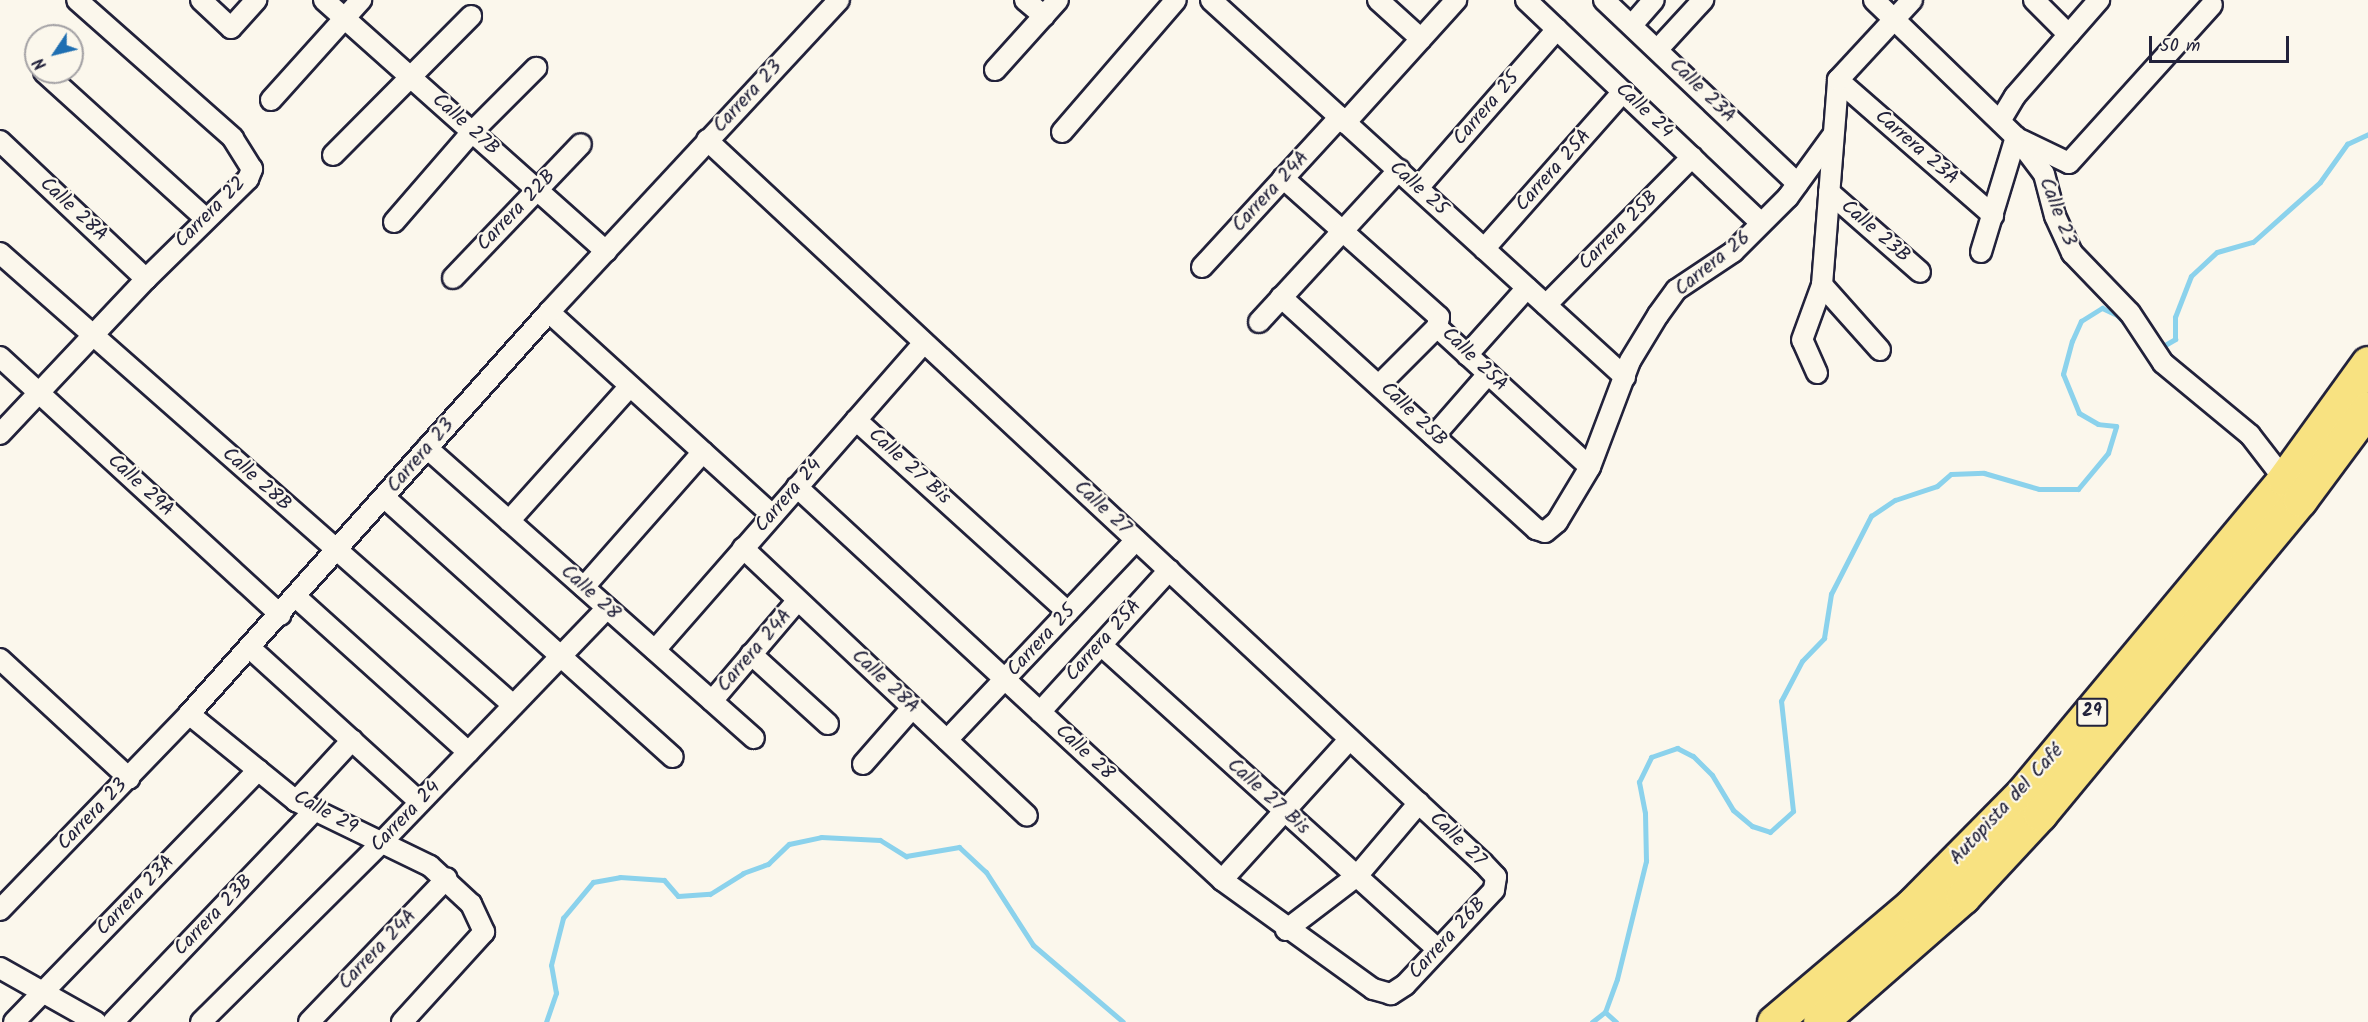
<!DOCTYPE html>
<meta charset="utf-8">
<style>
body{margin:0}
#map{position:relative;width:2368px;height:1022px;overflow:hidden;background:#fbf7ec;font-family:Kalam,sans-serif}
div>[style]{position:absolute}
.stream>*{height:5px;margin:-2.5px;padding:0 2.5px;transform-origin:2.5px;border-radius:2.5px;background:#8bd2ec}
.roads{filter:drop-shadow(2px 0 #22223b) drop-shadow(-2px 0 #22223b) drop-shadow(0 2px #22223b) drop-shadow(0 -2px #22223b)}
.street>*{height:20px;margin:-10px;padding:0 10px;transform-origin:10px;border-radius:10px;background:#fbf7ec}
.highway>*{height:33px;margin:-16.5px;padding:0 16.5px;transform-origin:16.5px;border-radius:16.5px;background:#f8e281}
span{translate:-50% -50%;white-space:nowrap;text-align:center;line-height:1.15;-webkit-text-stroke:4.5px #fbf7ec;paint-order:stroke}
.shield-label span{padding:2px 4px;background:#fbf7ec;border:2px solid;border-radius:4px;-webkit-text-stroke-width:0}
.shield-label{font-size:18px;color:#22223b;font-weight:700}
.street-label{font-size:20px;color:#22223b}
.north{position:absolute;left:24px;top:24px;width:60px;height:60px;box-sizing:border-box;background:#fbf7ec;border:2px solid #a4a2a5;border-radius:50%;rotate:235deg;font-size:16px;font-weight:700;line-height:24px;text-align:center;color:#22223b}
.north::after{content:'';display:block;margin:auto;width:21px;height:27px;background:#1f6fb2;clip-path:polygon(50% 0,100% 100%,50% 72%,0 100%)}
.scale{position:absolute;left:2149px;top:36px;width:140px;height:27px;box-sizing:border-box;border:3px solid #22223b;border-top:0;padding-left:8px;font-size:18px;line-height:21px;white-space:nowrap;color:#22223b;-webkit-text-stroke:4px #fbf7ec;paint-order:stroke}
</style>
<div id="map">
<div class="stream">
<i style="left:2158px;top:349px;width:20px;rotate:-30deg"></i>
<i style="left:2175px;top:339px;width:22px;rotate:-90deg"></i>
<i style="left:2175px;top:317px;width:44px;rotate:-68.7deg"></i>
<i style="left:2191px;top:276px;width:35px;rotate:-43deg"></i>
<i style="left:2217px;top:252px;width:37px;rotate:-16deg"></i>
<i style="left:2253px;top:242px;width:90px;rotate:-41.8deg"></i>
<i style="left:2320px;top:182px;width:47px;rotate:-54.6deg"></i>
<i style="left:2347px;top:144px;width:23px;rotate:-25deg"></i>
<i style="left:1605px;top:1012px;width:15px;rotate:42deg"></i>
<i style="left:546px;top:1022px;width:31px;rotate:-71deg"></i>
<i style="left:556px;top:993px;width:28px;rotate:-100deg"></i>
<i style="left:551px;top:965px;width:49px;rotate:-75.7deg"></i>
<i style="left:563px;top:918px;width:47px;rotate:-50.2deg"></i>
<i style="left:593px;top:882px;width:27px;rotate:-10deg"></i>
<i style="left:620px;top:877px;width:44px;rotate:3.9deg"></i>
<i style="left:664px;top:880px;width:21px;rotate:49deg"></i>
<i style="left:678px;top:896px;width:32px;rotate:-4deg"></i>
<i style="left:710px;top:894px;width:39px;rotate:-32deg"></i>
<i style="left:743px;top:873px;width:27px;rotate:-20deg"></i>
<i style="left:768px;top:864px;width:29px;rotate:-44deg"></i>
<i style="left:789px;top:844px;width:33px;rotate:-12deg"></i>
<i style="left:821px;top:837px;width:59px;rotate:2.9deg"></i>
<i style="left:880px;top:840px;width:31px;rotate:32deg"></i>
<i style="left:906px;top:856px;width:54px;rotate:-9.6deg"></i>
<i style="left:959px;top:847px;width:37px;rotate:43deg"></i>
<i style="left:986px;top:872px;width:87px;rotate:57.2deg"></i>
<i style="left:1033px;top:945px;width:118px;rotate:40.5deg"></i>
<i style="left:1592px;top:1022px;width:16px;rotate:-38deg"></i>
<i style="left:1605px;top:1012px;width:35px;rotate:-70deg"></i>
<i style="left:1617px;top:979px;width:122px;rotate:-76.2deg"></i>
<i style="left:1646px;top:861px;width:48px;rotate:-91.2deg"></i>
<i style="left:1645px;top:813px;width:32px;rotate:-101deg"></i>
<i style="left:1639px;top:782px;width:28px;rotate:-64deg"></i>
<i style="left:1651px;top:757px;width:28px;rotate:-19deg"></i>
<i style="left:1677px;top:748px;width:18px;rotate:27deg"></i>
<i style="left:1693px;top:756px;width:27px;rotate:45deg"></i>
<i style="left:1712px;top:775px;width:41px;rotate:59deg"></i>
<i style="left:1733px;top:810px;width:25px;rotate:40deg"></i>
<i style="left:1752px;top:826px;width:19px;rotate:18deg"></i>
<i style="left:1770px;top:832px;width:31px;rotate:-42deg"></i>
<i style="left:1793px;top:811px;width:111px;rotate:-96.2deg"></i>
<i style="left:1781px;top:701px;width:45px;rotate:-62.3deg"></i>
<i style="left:1802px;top:661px;width:32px;rotate:-46deg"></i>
<i style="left:1824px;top:638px;width:45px;rotate:-81deg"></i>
<i style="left:1831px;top:594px;width:88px;rotate:-62.9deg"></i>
<i style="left:1871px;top:516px;width:29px;rotate:-34deg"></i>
<i style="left:1895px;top:500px;width:44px;rotate:-18.4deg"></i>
<i style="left:1937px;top:486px;width:18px;rotate:-41deg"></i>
<i style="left:1951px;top:474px;width:33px;rotate:-2deg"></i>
<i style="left:1984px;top:473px;width:57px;rotate:16.2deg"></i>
<i style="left:2039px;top:489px;width:39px"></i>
<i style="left:2078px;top:489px;width:47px;rotate:-50.2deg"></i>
<i style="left:2108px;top:453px;width:28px;rotate:-73deg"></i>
<i style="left:2116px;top:426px;width:18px;rotate:-174deg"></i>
<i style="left:2098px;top:424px;width:22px;rotate:-150deg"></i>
<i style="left:2079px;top:413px;width:42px;rotate:-112.3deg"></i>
<i style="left:2063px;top:374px;width:34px;rotate:-75deg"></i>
<i style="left:2072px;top:341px;width:22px;rotate:-66deg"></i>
<i style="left:2081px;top:321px;width:25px;rotate:-32deg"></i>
<i style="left:2102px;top:308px;width:17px;rotate:25deg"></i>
<i style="left:2117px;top:315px;width:19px;rotate:47deg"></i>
</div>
<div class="roads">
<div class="street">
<i style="left:201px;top:0;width:41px;rotate:43deg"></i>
<i style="left:231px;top:28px;width:38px;rotate:-48deg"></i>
<i style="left:324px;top:0;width:378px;rotate:41.7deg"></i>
<i style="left:1025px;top:0;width:25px;rotate:40deg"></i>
<i style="left:1211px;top:0;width:560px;rotate:42.32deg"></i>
<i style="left:1378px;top:0;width:58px;rotate:42.2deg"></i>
<i style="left:1526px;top:0;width:324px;rotate:43.5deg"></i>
<i style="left:1604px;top:0;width:267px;rotate:43.5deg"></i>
<i style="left:1874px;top:0;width:197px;rotate:44deg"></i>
<i style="left:2016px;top:137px;width:46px;rotate:52.9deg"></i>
<i style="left:2044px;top:174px;width:43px;rotate:75.3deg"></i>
<i style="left:2055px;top:216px;width:41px;rotate:65.3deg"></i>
<i style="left:2072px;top:253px;width:83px;rotate:46deg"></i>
<i style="left:2130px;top:313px;width:60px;rotate:56.6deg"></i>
<i style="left:2163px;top:363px;width:113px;rotate:39.6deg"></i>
<i style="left:2250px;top:435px;width:56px;rotate:52.3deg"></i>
<i style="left:2034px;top:0;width:49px;rotate:45deg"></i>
<i style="left:1632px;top:25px;width:33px;rotate:-49deg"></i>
<i style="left:1658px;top:49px;width:67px;rotate:-47.4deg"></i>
<i style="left:995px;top:70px;width:94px;rotate:-48deg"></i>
<i style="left:44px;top:72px;width:219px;rotate:42.2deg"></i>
<i style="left:1838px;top:80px;width:206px;rotate:41.1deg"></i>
<i style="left:271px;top:100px;width:135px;rotate:-48deg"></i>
<i style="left:2000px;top:121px;width:29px;rotate:-59deg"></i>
<i style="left:2015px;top:96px;width:128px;rotate:-48.8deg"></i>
<i style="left:1345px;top:123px;width:166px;rotate:-47.9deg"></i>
<i style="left:1062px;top:132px;width:174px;rotate:-49.2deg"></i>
<i style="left:707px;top:140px;width:1061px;rotate:42.98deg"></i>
<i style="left:1483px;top:863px;width:19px;rotate:47deg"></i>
<i style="left:1496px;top:877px;width:13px;rotate:99deg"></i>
<i style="left:1494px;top:890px;width:130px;rotate:133.1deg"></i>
<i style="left:1405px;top:985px;width:17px;rotate:147deg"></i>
<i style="left:1391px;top:994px;width:19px;rotate:-164deg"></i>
<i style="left:1373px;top:989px;width:186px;rotate:-144.2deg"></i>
<i style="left:1222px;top:880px;width:579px;rotate:-137.24deg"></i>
<i style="left:2021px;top:140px;width:53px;rotate:25.6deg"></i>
<i style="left:2069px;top:163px;width:213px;rotate:-47.9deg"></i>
<i style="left:0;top:141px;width:201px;rotate:43.4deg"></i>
<i style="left:333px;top:155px;width:196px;rotate:-45.2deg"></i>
<i style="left:1283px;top:178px;width:209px;rotate:41.7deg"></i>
<i style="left:1439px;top:317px;width:10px;rotate:101deg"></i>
<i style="left:1437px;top:327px;width:207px;rotate:42.5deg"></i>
<i style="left:1418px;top:188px;width:211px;rotate:-48.8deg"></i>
<i style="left:1829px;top:192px;width:121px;rotate:41.3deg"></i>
<i style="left:394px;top:222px;width:119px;rotate:-49.1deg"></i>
<i style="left:472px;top:132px;width:91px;rotate:-45deg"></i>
<i style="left:1484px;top:249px;width:210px;rotate:-48.5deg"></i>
<i style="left:1981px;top:252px;width:120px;rotate:-73.1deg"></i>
<i style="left:0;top:253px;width:684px;rotate:41.38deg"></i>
<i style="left:1202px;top:267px;width:204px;rotate:-47.4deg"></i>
<i style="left:453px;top:278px;width:185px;rotate:-46.3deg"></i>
<i style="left:1822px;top:285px;width:87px;rotate:48.3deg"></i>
<i style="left:1281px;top:297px;width:345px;rotate:42.3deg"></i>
<i style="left:1536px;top:529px;width:9px;rotate:18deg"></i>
<i style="left:1545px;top:532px;width:16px;rotate:-40deg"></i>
<i style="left:1557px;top:522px;width:64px;rotate:-59deg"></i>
<i style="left:1590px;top:467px;width:113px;rotate:-69.3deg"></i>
<i style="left:1630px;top:361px;width:54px;rotate:-58.7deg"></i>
<i style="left:1658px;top:315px;width:31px;rotate:-54deg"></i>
<i style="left:1676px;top:290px;width:69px;rotate:-33.7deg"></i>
<i style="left:1733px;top:252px;width:78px;rotate:-45deg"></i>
<i style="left:1788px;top:197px;width:77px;rotate:-54deg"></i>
<i style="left:1546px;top:305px;width:208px;rotate:-45.4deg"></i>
<i style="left:549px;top:312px;width:302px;rotate:42.3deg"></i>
<i style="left:1259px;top:322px;width:207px;rotate:-47.4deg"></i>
<i style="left:1467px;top:355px;width:90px;rotate:-48.2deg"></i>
<i style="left:0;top:357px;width:381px;rotate:42.6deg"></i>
<i style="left:1817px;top:373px;width:36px;rotate:-114deg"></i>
<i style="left:1802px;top:340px;width:59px;rotate:-70deg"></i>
<i style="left:1822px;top:285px;width:206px;rotate:-85.5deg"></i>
<i style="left:1838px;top:80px;width:109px;rotate:-47.2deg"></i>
<i style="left:1380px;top:384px;width:81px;rotate:-45deg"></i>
<i style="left:856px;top:420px;width:286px;rotate:42.2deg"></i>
<i style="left:0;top:434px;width:213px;rotate:-46.7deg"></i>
<i style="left:146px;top:279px;width:143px;rotate:-44.4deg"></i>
<i style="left:248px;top:179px;width:11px;rotate:-68deg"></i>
<i style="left:252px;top:169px;width:36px;rotate:-122deg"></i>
<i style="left:233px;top:138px;width:208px;rotate:-138.5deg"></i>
<i style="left:1434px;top:436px;width:82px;rotate:-48.9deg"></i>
<i style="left:427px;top:448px;width:437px;rotate:41.6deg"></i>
<i style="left:385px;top:498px;width:387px;rotate:42deg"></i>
<i style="left:509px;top:521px;width:181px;rotate:-48.1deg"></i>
<i style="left:743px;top:548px;width:390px;rotate:43.3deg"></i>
<i style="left:584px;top:587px;width:180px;rotate:-48.6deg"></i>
<i style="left:296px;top:597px;width:232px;rotate:42deg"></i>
<i style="left:1101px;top:645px;width:452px;rotate:42.1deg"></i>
<i style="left:250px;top:648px;width:229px;rotate:42.2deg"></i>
<i style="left:655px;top:650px;width:408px;rotate:-48.8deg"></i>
<i style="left:751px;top:654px;width:104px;rotate:42.3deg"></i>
<i style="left:0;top:659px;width:176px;rotate:42.7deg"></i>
<i style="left:712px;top:701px;width:131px;rotate:-49.6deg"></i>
<i style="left:1040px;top:712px;width:192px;rotate:-47.7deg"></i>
<i style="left:189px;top:714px;width:138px;rotate:39.1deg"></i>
<i style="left:296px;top:801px;width:149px;rotate:25.9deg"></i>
<i style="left:430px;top:866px;width:56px;rotate:42.8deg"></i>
<i style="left:471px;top:904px;width:31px;rotate:65deg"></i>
<i style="left:484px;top:932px;width:122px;rotate:132.3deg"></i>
<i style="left:947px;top:740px;width:275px;rotate:-46.6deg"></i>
<i style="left:863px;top:764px;width:74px;rotate:-48.8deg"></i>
<i style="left:296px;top:801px;width:83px;rotate:-47.4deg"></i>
<i style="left:1222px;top:880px;width:190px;rotate:-47.8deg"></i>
<i style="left:0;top:910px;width:272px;rotate:-46deg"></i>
<i style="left:189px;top:714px;width:540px;rotate:-48.15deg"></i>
<i style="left:549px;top:312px;width:426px;rotate:-47.1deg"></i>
<i style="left:1286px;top:930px;width:89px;rotate:-37.3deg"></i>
<i style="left:1357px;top:876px;width:96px;rotate:-49.7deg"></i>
<i style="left:0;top:968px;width:110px;rotate:29.4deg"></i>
<i style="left:14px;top:1022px;width:351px;rotate:-45.9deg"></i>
<i style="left:113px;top:1022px;width:293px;rotate:-46.4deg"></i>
<i style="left:201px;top:1022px;width:254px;rotate:-44.8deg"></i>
<i style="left:381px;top:843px;width:326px;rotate:-46.1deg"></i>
<i style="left:309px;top:1022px;width:199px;rotate:-46.2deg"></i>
</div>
<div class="highway">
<i style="left:1774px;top:1022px;width:181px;rotate:-40.3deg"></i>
<i style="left:1912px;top:905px;width:156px;rotate:-45.3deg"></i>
<i style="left:2022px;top:794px;width:410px;rotate:-50.2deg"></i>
<i style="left:2284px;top:479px;width:143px;rotate:-54.1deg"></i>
<i style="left:1820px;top:1022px;width:190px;rotate:-41.2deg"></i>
<i style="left:1963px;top:897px;width:113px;rotate:-47.1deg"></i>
<i style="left:2040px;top:814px;width:408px;rotate:-50.4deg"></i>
<i style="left:2300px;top:500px;width:114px;rotate:-53.5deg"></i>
</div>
</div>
<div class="shield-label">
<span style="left:2092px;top:712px">29</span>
</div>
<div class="street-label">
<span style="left:1702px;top:91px;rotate:44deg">Calle 23A</span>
<span style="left:748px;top:97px;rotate:-47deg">Carrera 23</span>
<span style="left:1487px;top:109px;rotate:-49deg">Carrera 25</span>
<span style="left:1644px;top:111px;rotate:43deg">Calle 24</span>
<span style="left:465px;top:125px;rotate:42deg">Calle 27B</span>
<span style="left:1916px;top:148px;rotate:41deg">Carrera 23A</span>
<span style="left:1554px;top:171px;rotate:-48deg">Carrera 25A</span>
<span style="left:1418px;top:189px;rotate:42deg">Calle 25</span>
<span style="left:1271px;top:192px;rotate:-47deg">Carrera 24A</span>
<span style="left:73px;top:210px;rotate:43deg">Calle 28A</span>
<span style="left:517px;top:211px;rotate:-46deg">Carrera 22B</span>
<span style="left:2057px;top:212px;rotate:69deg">Calle 23</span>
<span style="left:211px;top:213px;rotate:-45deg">Carrera 22</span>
<span style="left:1619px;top:231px;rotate:-45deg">Carrera 25B</span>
<span style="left:1875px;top:232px;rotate:41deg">Calle 23B</span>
<span style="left:1713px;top:264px;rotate:-39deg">Carrera 26</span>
<span style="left:1474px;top:360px;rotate:44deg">Calle 25A</span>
<span style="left:1413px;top:415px;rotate:44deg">Calle 25B</span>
<span style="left:421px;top:456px;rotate:-49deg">Carrera 23</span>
<span style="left:909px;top:467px;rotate:42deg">Calle 27 Bis</span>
<span style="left:256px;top:480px;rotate:42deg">Calle 28B</span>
<span style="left:140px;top:486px;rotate:43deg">Calle 29A</span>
<span style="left:789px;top:496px;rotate:-49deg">Carrera 24</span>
<span style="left:1102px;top:508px;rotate:43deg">Calle 27</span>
<span style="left:590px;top:593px;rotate:42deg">Calle 28</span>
<span style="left:1042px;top:641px;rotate:-47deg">Carrera 25</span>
<span style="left:1104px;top:641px;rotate:-48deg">Carrera 25A</span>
<span style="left:755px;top:651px;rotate:-49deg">Carrera 24A</span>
<span style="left:885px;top:682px;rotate:43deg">Calle 28A</span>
<span style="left:1084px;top:753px;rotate:43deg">Calle 28</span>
<span style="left:1268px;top:797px;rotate:42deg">Calle 27 Bis</span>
<span style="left:2007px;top:805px;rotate:-47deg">Autopista del Café</span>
<span style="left:325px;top:813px;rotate:29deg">Calle 29</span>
<span style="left:93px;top:815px;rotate:-46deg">Carrera 23</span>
<span style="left:406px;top:817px;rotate:-46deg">Carrera 24</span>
<span style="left:1457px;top:840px;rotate:44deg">Calle 27</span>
<span style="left:136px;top:896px;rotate:-46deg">Carrera 23A</span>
<span style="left:214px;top:916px;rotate:-46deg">Carrera 23B</span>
<span style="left:1448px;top:939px;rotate:-47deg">Carrera 26B</span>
<span style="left:378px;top:950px;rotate:-46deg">Carrera 24A</span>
</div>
<div class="north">N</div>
<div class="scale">50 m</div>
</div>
